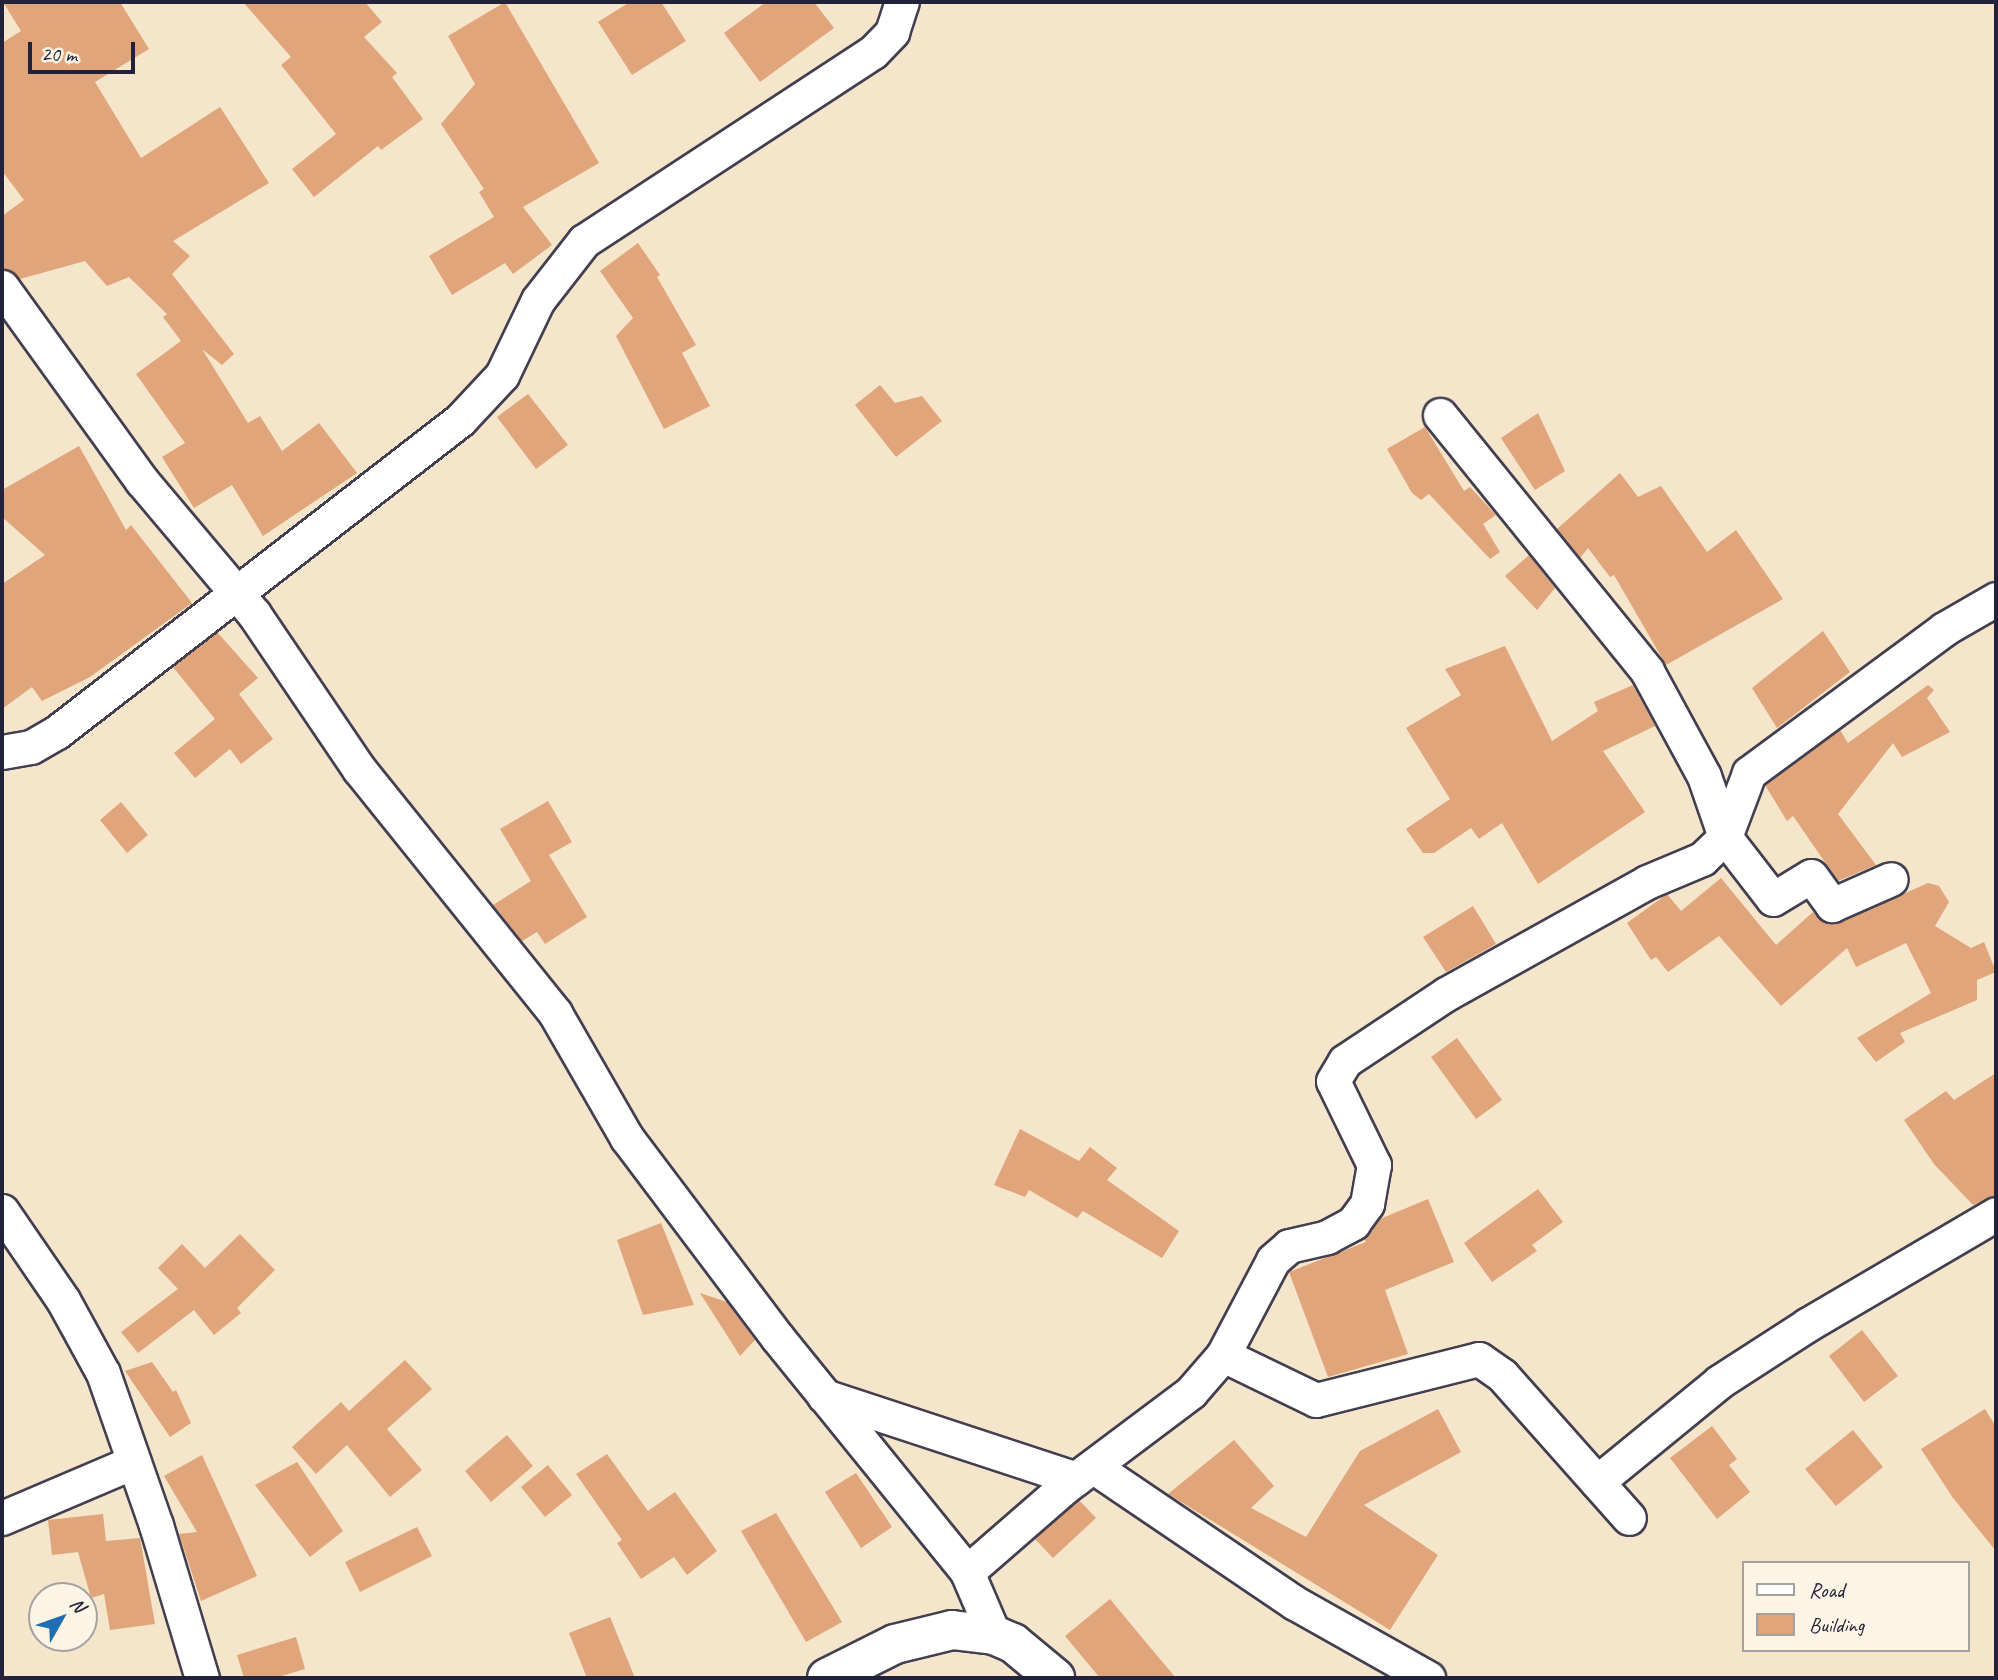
<!DOCTYPE html>
<style>
body{margin:0}
#map{position:relative;width:1998px;height:1680px;overflow:hidden;background:#f5e5ca;font-family:Caveat,sans-serif}
div>[style]{position:absolute}
.building>*{inset:0;background:#e0a57a}
.roads{filter:drop-shadow(2px 0 #423f50) drop-shadow(-2px 0 #423f50) drop-shadow(0 2px #423f50) drop-shadow(0 -2px #423f50)}
.minor>*{height:33px;margin:-16.5px;padding:0 16.5px;transform-origin:16.5px;border-radius:16.5px;background:#fff}
.primary>*{height:38px;margin:-19px;padding:0 19px;transform-origin:19px;border-radius:19px;background:#fff}
span{translate:-50% -50%;white-space:nowrap;text-align:center;line-height:1.15;-webkit-text-stroke:7px #fcf5e5;paint-order:stroke}
.frame{position:absolute;inset:0;border:4px solid #22223b;pointer-events:none}
.legend{position:absolute;left:1742px;top:1561px;width:228px;height:91px;box-sizing:border-box;background:#fcf5e5;border:2px solid #a5a1a1;margin:0;padding:9px 12px;list-style:none;font-size:21px;color:#22223b}
.legend li{display:flex;align-items:center;gap:14px;height:35px}
.legend b{width:35px;border:2px solid #a5a1a1}
.north{position:absolute;left:28px;top:1582px;width:70px;height:70px;box-sizing:border-box;background:#fcf5e5;border:2px solid #a5a1a1;border-radius:50%;rotate:50deg;font-size:19px;font-weight:700;line-height:28px;text-align:center;color:#22223b}
.north::after{content:'';display:block;margin:auto;width:24px;height:32px;background:#1f6fb2;clip-path:polygon(50% 0,100% 100%,50% 72%,0 100%)}
.scale{position:absolute;left:28px;top:42px;width:107px;height:32px;box-sizing:border-box;border:4px solid #22223b;border-top:0;padding-left:9px;font-size:21px;line-height:24px;white-space:nowrap;color:#22223b;-webkit-text-stroke:5px #fcf5e5;paint-order:stroke}
</style>
<div id="map">
<div class="building">
<i style="clip-path:polygon(3px 2px,120px 2px,149px 49px,95px 82px,141px 158px,220px 107px,269px 183px,173px 241px,190px 256px,172px 274px,234px 354px,222px 365px,202px 349px,248px 423px,260px 416px,282px 451px,319px 423px,357px 473px,263px 536px,232px 485px,194px 508px,162px 457px,185px 443px,136px 374px,181px 341px,163px 317px,167px 314px,129px 277px,107px 286px,85px 261px,20px 279px,2px 268px,2px 216px,24px 200px,2px 171px,2px 43px,21px 31px)"></i>
<i style="clip-path:polygon(243px 2px,365px 2px,382px 22px,364px 37px,397px 73px,392px 77px,423px 119px,381px 150px,378px 146px,314px 197px,292px 169px,336px 134px,281px 65px,291px 57px)"></i>
<i style="clip-path:polygon(505px 2px,599px 163px,523px 207px,552px 245px,513px 274px,505px 263px,452px 295px,429px 256px,494px 217px,479px 192px,484px 189px,441px 124px,475px 84px,448px 36px)"></i>
<i style="clip-path:polygon(630px 2px,661px 2px,686px 41px,632px 75px,598px 22px)"></i>
<i style="clip-path:polygon(766px 2px,814px 2px,834px 28px,760px 82px,724px 33px)"></i>
<i style="clip-path:polygon(638px 243px,660px 275px,657px 277px,696px 345px,682px 353px,710px 406px,664px 429px,616px 336px,633px 318px,600px 271px)"></i>
<i style="clip-path:polygon(880px 385px,895px 403px,922px 396px,942px 421px,896px 457px,855px 405px)"></i>
<i style="clip-path:polygon(528px 394px,568px 445px,536px 469px,497px 417px)"></i>
<i style="clip-path:polygon(1538px 413px,1565px 471px,1535px 490px,1501px 438px)"></i>
<i style="clip-path:polygon(1425px 427px,1464px 491px,1470px 487px,1496px 515px,1483px 524px,1500px 552px,1490px 559px,1429px 494px,1421px 500px,1412px 493px,1387px 449px)"></i>
<i style="clip-path:polygon(79px 446px,126px 530px,131px 525px,192px 603px,90px 677px,42px 701px,32px 687px,2px 709px,2px 584px,45px 555px,2px 517px,2px 490px)"></i>
<i style="clip-path:polygon(1620px 473px,1638px 497px,1661px 486px,1707px 552px,1736px 530px,1783px 599px,1666px 665px,1614px 575px,1610px 577px,1588px 548px,1580px 558px,1557px 529px)"></i>
<i style="clip-path:polygon(1529px 555px,1555px 588px,1537px 610px,1505px 576px)"></i>
<i style="clip-path:polygon(1823px 631px,1850px 672px,1777px 728px,1752px 688px)"></i>
<i style="clip-path:polygon(217px 632px,258px 678px,239px 694px,273px 739px,241px 764px,230px 749px,195px 778px,174px 753px,215px 719px,173px 667px)"></i>
<i style="clip-path:polygon(1505px 646px,1552px 741px,1598px 711px,1594px 702px,1633px 685px,1655px 726px,1603px 751px,1645px 812px,1538px 884px,1502px 823px,1479px 839px,1471px 828px,1434px 853px,1423px 853px,1406px 829px,1450px 799px,1406px 728px,1461px 695px,1445px 669px)"></i>
<i style="clip-path:polygon(1928px 685px,1934px 690px,1927px 698px,1950px 732px,1902px 757px,1893px 743px,1838px 814px,1876px 865px,1838px 881px,1793px 816px,1787px 821px,1765px 785px,1840px 730px,1848px 743px)"></i>
<i style="clip-path:polygon(548px 801px,572px 842px,549px 855px,587px 917px,545px 944px,537px 932px,522px 941px,493px 905px,531px 881px,500px 829px)"></i>
<i style="clip-path:polygon(121px 802px,148px 835px,127px 853px,100px 820px)"></i>
<i style="clip-path:polygon(1721px 878px,1776px 945px,1813px 912px,1823px 922px,1839px 923px,1928px 883px,1939px 886px,1949px 902px,1935px 926px,1971px 948px,1984px 942px,1996px 972px,1977px 980px,1977px 1000px,1900px 1033px,1905px 1042px,1876px 1062px,1857px 1038px,1931px 993px,1906px 943px,1856px 967px,1847px 948px,1781px 1006px,1719px 936px,1668px 972px,1656px 957px,1651px 960px,1627px 923px,1667px 894px,1681px 911px)"></i>
<i style="clip-path:polygon(1473px 906px,1496px 944px,1446px 972px,1423px 937px)"></i>
<i style="clip-path:polygon(1457px 1038px,1502px 1100px,1476px 1119px,1431px 1057px)"></i>
<i style="clip-path:polygon(1996px 1073px,1996px 1195px,1973px 1205px,1934px 1164px,1904px 1120px,1946px 1091px,1954px 1100px)"></i>
<i style="clip-path:polygon(1020px 1129px,1079px 1161px,1090px 1147px,1117px 1168px,1107px 1180px,1179px 1231px,1162px 1258px,1083px 1211px,1077px 1218px,1029px 1190px,1025px 1197px,994px 1185px)"></i>
<i style="clip-path:polygon(1538px 1189px,1563px 1222px,1532px 1245px,1537px 1251px,1492px 1282px,1464px 1243px)"></i>
<i style="clip-path:polygon(1428px 1199px,1454px 1262px,1385px 1290px,1408px 1354px,1328px 1377px,1289px 1272px,1366px 1242px,1364px 1238px,1380px 1219px)"></i>
<i style="clip-path:polygon(661px 1223px,694px 1305px,643px 1315px,617px 1240px)"></i>
<i style="clip-path:polygon(240px 1234px,275px 1270px,237px 1308px,241px 1313px,214px 1335px,194px 1310px,138px 1353px,121px 1332px,178px 1289px,158px 1268px,182px 1244px,205px 1268px)"></i>
<i style="clip-path:polygon(700px 1293px,727px 1302px,755px 1340px,740px 1356px)"></i>
<i style="clip-path:polygon(1862px 1330px,1898px 1376px,1864px 1402px,1829px 1356px)"></i>
<i style="clip-path:polygon(405px 1360px,432px 1389px,387px 1429px,422px 1470px,390px 1497px,347px 1445px,316px 1474px,292px 1447px,341px 1402px,349px 1411px)"></i>
<i style="clip-path:polygon(152px 1362px,173px 1392px,176px 1390px,191px 1423px,170px 1437px,125px 1371px)"></i>
<i style="clip-path:polygon(1438px 1409px,1461px 1452px,1364px 1505px,1438px 1555px,1390px 1630px,1168px 1494px,1234px 1440px,1274px 1486px,1251px 1508px,1306px 1537px,1360px 1451px)"></i>
<i style="clip-path:polygon(1985px 1409px,1996px 1427px,1996px 1551px,1953px 1498px,1921px 1449px)"></i>
<i style="clip-path:polygon(1712px 1426px,1737px 1459px,1729px 1465px,1750px 1492px,1717px 1519px,1670px 1458px)"></i>
<i style="clip-path:polygon(1853px 1430px,1883px 1467px,1836px 1506px,1805px 1469px)"></i>
<i style="clip-path:polygon(507px 1435px,533px 1466px,491px 1502px,465px 1471px)"></i>
<i style="clip-path:polygon(607px 1454px,648px 1511px,675px 1492px,717px 1551px,687px 1575px,674px 1557px,641px 1579px,617px 1543px,622px 1540px,576px 1474px)"></i>
<i style="clip-path:polygon(202px 1455px,257px 1576px,201px 1601px,179px 1534px,197px 1532px,164px 1476px)"></i>
<i style="clip-path:polygon(297px 1462px,343px 1531px,310px 1557px,255px 1485px)"></i>
<i style="clip-path:polygon(548px 1465px,572px 1495px,545px 1517px,521px 1487px)"></i>
<i style="clip-path:polygon(856px 1473px,892px 1527px,861px 1548px,825px 1492px)"></i>
<i style="clip-path:polygon(1079px 1500px,1096px 1518px,1053px 1558px,1035px 1539px)"></i>
<i style="clip-path:polygon(776px 1513px,842px 1622px,806px 1642px,741px 1531px)"></i>
<i style="clip-path:polygon(103px 1514px,106px 1541px,140px 1538px,155px 1624px,110px 1630px,104px 1594px,91px 1598px,78px 1552px,52px 1555px,48px 1520px)"></i>
<i style="clip-path:polygon(417px 1527px,432px 1556px,360px 1592px,345px 1562px)"></i>
<i style="clip-path:polygon(1110px 1599px,1144px 1640px,1176px 1678px,1100px 1678px,1065px 1636px)"></i>
<i style="clip-path:polygon(610px 1617px,635px 1678px,587px 1678px,569px 1633px)"></i>
<i style="clip-path:polygon(296px 1637px,305px 1669px,275px 1678px,244px 1678px,237px 1655px)"></i>
</div>
<div class="roads">
<div class="minor">
<i style="left:2px;top:287px;width:239px;rotate:54.2deg"></i>
<i style="left:142px;top:481px;width:174px;rotate:49.9deg"></i>
<i style="left:254px;top:614px;width:187px;rotate:55.9deg"></i>
<i style="left:359px;top:769px;width:313px;rotate:51.2deg"></i>
<i style="left:555px;top:1013px;width:144px;rotate:60.1deg"></i>
<i style="left:627px;top:1138px;width:249px;rotate:53deg"></i>
<i style="left:777px;top:1337px;width:302px;rotate:51deg"></i>
<i style="left:967px;top:1572px;width:69px;rotate:66.8deg"></i>
<i style="left:1440px;top:415px;width:329px;rotate:51deg"></i>
<i style="left:1647px;top:671px;width:119px;rotate:61.5deg"></i>
<i style="left:1704px;top:776px;width:65px;rotate:71deg"></i>
<i style="left:1725px;top:837px;width:78px;rotate:52.3deg"></i>
<i style="left:1773px;top:899px;width:44px;rotate:-31.2deg"></i>
<i style="left:1811px;top:876px;width:36px;rotate:54deg"></i>
<i style="left:1832px;top:905px;width:64px;rotate:-23.8deg"></i>
<i style="left:2px;top:752px;width:29px;rotate:-10deg"></i>
<i style="left:31px;top:747px;width:30px;rotate:-30deg"></i>
<i style="left:57px;top:732px;width:510px;rotate:-37.75deg"></i>
<i style="left:460px;top:420px;width:62px;rotate:-47deg"></i>
<i style="left:502px;top:375px;width:83px;rotate:-64.4deg"></i>
<i style="left:538px;top:300px;width:75px;rotate:-52.1deg"></i>
<i style="left:584px;top:241px;width:345px;rotate:-33.2deg"></i>
<i style="left:873px;top:52px;width:28px;rotate:-46deg"></i>
<i style="left:892px;top:32px;width:32px;rotate:-72deg"></i>
<i style="left:2px;top:1211px;width:108px;rotate:55.6deg"></i>
<i style="left:63px;top:1300px;width:83px;rotate:61.3deg"></i>
<i style="left:103px;top:1373px;width:161px;rotate:70.8deg"></i>
<i style="left:156px;top:1525px;width:160px;rotate:73.3deg"></i>
<i style="left:1223px;top:1355px;width:103px;rotate:25.8deg"></i>
<i style="left:1316px;top:1400px;width:168px;rotate:-14.1deg"></i>
<i style="left:1479px;top:1359px;width:28px;rotate:35deg"></i>
<i style="left:1502px;top:1375px;width:191px;rotate:48.4deg"></i>
<i style="left:824px;top:1396px;width:265px;rotate:18.2deg"></i>
<i style="left:1094px;top:1467px;width:243px;rotate:34.1deg"></i>
<i style="left:1295px;top:1603px;width:153px;rotate:29.4deg"></i>
<i style="left:1597px;top:1482px;width:158px;rotate:-39.3deg"></i>
<i style="left:1719px;top:1382px;width:105px;rotate:-32.9deg"></i>
<i style="left:1807px;top:1325px;width:219px;rotate:-30.4deg"></i>
<i style="left:2px;top:1518px;width:142px;rotate:-23.1deg"></i>
<i style="left:967px;top:1572px;width:131px;rotate:-41deg"></i>
<i style="left:1066px;top:1486px;width:156px;rotate:-36.9deg"></i>
<i style="left:1191px;top:1392px;width:49px;rotate:-49.1deg"></i>
<i style="left:1223px;top:1355px;width:107px;rotate:-62.2deg"></i>
<i style="left:1273px;top:1260px;width:21px;rotate:-41deg"></i>
<i style="left:1289px;top:1246px;width:39px;rotate:-13deg"></i>
<i style="left:1327px;top:1237px;width:30px;rotate:-28deg"></i>
<i style="left:1353px;top:1223px;width:24px;rotate:-54deg"></i>
<i style="left:1367px;top:1204px;width:40px;rotate:-80deg"></i>
<i style="left:1374px;top:1165px;width:93px;rotate:-116deg"></i>
<i style="left:1333px;top:1081px;width:23px;rotate:-59deg"></i>
<i style="left:1345px;top:1061px;width:121px;rotate:-33.6deg"></i>
<i style="left:1446px;top:994px;width:230px;rotate:-29.1deg"></i>
<i style="left:1647px;top:882px;width:60px;rotate:-22.7deg"></i>
<i style="left:1702px;top:859px;width:32px;rotate:-44deg"></i>
<i style="left:1725px;top:837px;width:68px;rotate:-69.4deg"></i>
<i style="left:1749px;top:773px;width:242px;rotate:-36.4deg"></i>
<i style="left:1944px;top:629px;width:60px;rotate:-30deg"></i>
</div>
<div class="primary">
<i style="left:827px;top:1678px;width:76px;rotate:-26.6deg"></i>
<i style="left:895px;top:1644px;width:59px;rotate:-13.8deg"></i>
<i style="left:952px;top:1630px;width:42px;rotate:6.8deg"></i>
<i style="left:994px;top:1635px;width:21px;rotate:23deg"></i>
<i style="left:1013px;top:1643px;width:55px;rotate:39.8deg"></i>
</div>
</div>
<div class="frame"></div>
<ul class="legend">
<li><b style="height:9px;background:#fff"></b>Road</li>
<li><b style="height:19px;background:#e0a57a"></b>Building</li>
</ul>
<div class="north">N</div>
<div class="scale">20 m</div>
</div>
